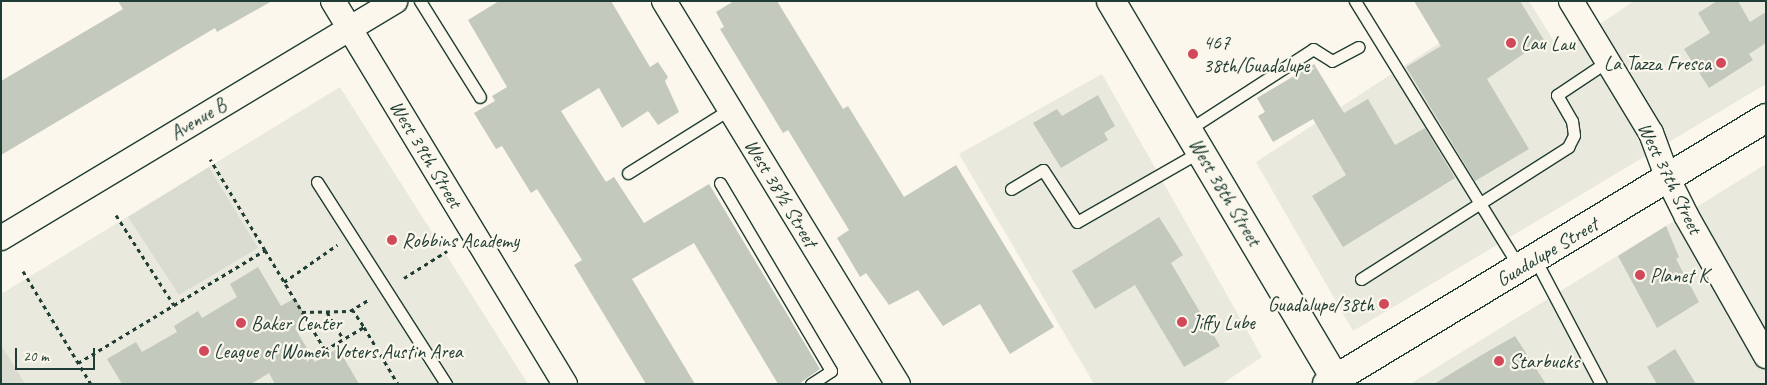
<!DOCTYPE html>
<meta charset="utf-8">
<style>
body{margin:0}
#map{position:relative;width:1767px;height:385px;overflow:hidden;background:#fbf7ec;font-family:Caveat,sans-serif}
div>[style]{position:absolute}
.built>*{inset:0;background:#eae9de}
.green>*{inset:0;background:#dbdcd1}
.building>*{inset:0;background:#c4c9be}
.path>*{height:3px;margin-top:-1.5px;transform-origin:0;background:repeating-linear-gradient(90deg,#1f3d34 0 4px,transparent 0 8px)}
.roads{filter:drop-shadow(1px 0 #1f3d34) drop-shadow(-1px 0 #1f3d34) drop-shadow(0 1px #1f3d34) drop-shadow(0 -1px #1f3d34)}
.lane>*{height:11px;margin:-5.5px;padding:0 5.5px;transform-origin:5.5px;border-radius:5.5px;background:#fbf7ec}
.street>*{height:24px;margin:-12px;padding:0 12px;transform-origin:12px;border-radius:12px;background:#fbf7ec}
.secondary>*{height:28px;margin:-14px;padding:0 14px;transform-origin:14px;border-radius:14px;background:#fbf7ec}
.primary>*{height:28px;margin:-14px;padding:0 14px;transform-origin:14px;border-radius:14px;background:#fbf7ec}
.dots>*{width:14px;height:14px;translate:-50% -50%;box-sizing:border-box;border:2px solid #fbf7ec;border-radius:50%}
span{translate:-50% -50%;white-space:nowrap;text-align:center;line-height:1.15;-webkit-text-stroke:4.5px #fbf7ec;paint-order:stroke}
.poi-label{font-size:20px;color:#1f3d34}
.left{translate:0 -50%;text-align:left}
.right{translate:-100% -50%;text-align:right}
.street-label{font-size:20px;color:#1f3d34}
.frame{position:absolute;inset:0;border:2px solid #1f3d34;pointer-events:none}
.scale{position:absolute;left:15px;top:348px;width:80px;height:22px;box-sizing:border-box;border:2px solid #1f3d34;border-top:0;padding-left:6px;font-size:15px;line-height:18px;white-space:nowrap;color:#1f3d34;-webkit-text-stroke:4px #fbf7ec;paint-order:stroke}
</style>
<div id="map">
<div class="built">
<i style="clip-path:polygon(1504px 1px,1529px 1px,1560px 51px,1634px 1px,1766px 1px,1766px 84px,1353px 331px,1256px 162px)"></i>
<i style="clip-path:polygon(1102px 74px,1262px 357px,1222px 384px,1094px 384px,959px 154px)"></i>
<i style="clip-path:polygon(340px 87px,528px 384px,1px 384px,1px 294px)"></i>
<i style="clip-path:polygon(1766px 164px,1766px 384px,1410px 384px)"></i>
</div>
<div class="green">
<i style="clip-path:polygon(209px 167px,258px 248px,179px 295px,128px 217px)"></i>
<i style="clip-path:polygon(1px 345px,21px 377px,25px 384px,1px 384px)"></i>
</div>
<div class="building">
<i style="clip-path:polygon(118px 1px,272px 1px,217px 32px,215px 28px,1px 155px,1px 81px,123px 9px)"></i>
<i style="clip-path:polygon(499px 1px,611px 1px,650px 67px,658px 62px,668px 77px,665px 81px,679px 112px,658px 125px,648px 111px,622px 128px,599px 88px,561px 111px,606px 182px,614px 177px,644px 223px,709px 184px,820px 369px,799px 384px,778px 384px,694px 243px,632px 279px,695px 384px,646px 384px,574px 265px,582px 260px,537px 189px,531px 193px,502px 146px,496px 149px,474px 113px,495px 101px,492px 96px,507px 87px,468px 20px)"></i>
<i style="clip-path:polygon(734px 1px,777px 1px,843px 109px,848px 106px,904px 197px,956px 165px,1054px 327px,1010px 354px,980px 304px,943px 326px,918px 290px,889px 305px,866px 273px,860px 277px,837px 238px,849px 230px,788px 130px,783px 133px,720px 29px,724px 27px,716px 12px)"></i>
<i style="clip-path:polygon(1414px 1px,1520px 1px,1544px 40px,1487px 79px,1529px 149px,1475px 181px,1406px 67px,1441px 46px)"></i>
<i style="clip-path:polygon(1717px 1px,1738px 1px,1750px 22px,1766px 12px,1766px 43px,1749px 54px,1753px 60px,1709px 88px,1684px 49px,1710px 33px,1698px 13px)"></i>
<i style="clip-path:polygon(1314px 64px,1344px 113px,1368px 99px,1395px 145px,1425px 128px,1455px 178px,1343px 247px,1312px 196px,1346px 175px,1313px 119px,1273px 142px,1258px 116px,1265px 112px,1257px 98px)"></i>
<i style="clip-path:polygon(1098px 95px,1115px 126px,1104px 133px,1108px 140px,1061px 168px,1033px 123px,1057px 109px,1062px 116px)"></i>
<i style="clip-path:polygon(1159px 217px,1183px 255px,1171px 263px,1220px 346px,1184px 367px,1135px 285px,1095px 309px,1072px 271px)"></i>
<i style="clip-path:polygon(1666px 226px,1679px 257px,1676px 259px,1699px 302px,1657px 328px,1618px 256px)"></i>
<i style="clip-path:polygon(258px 267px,281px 306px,295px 298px,308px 320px,295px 328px,315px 362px,338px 348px,359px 384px,275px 384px,269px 373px,251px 384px,122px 384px,107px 359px,136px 342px,142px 352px,177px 332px,174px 326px,198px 311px,202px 318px,237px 297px,230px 284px)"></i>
<i style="clip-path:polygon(1515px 336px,1546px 384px,1434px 384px,1485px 353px)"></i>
<i style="clip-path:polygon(1675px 349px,1696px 384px,1657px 384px,1647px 367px)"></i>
</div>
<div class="path">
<i style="left:116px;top:215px;width:107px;rotate:57.2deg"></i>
<i style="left:265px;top:250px;width:117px;rotate:59deg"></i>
<i style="left:325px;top:350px;width:45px;rotate:-30.5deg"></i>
<i style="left:364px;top:327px;width:66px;rotate:59.2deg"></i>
<i style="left:23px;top:271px;width:132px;rotate:59deg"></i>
<i style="left:404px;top:278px;width:51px;rotate:-32.1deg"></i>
<i style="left:284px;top:282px;width:65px;rotate:-34.9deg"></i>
<i style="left:352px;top:309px;width:22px;rotate:56deg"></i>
<i style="left:302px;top:312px;width:48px;rotate:-1.2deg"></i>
<i style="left:350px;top:311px;width:23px;rotate:-31deg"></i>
<i style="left:327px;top:312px;width:31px;rotate:59deg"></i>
<i style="left:78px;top:363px;width:218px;rotate:-31.1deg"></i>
<i style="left:265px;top:250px;width:106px;rotate:-121.1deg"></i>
</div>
<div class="roads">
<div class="lane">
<i style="left:420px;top:1px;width:113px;rotate:58deg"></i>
<i style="left:1355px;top:1px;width:314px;rotate:58.3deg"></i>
<i style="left:1188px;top:130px;width:149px;rotate:-32.9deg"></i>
<i style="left:1313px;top:49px;width:22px;rotate:32deg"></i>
<i style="left:1332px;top:61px;width:30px;rotate:-28deg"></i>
<i style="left:628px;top:173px;width:120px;rotate:-32.1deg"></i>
<i style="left:317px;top:182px;width:240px;rotate:57.4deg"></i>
<i style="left:720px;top:183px;width:218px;rotate:59.4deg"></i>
<i style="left:831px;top:371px;width:24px;rotate:147deg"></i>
<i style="left:1011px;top:189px;width:37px;rotate:-31deg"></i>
<i style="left:1043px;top:170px;width:62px;rotate:56.8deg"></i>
<i style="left:1077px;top:222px;width:143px;rotate:-29.8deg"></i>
<i style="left:1535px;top:259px;width:141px;rotate:62.2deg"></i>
<i style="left:1361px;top:279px;width:246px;rotate:-32.5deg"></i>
<i style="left:1568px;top:147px;width:13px;rotate:-63deg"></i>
<i style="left:1574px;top:135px;width:14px;rotate:-98deg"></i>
<i style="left:1572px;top:121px;width:30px;rotate:-120deg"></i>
<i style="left:1557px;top:95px;width:61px;rotate:-33.7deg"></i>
</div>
<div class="street">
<i style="left:333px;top:1px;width:448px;rotate:58.8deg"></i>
<i style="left:664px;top:1px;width:449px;rotate:58.6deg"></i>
<i style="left:1571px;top:1px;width:154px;rotate:58.8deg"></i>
<i style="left:1651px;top:133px;width:49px;rotate:69.7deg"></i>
<i style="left:1668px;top:179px;width:42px;rotate:63.4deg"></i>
<i style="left:1687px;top:217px;width:160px;rotate:60.4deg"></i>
<i style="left:1px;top:238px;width:460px;rotate:-31deg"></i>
</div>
<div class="secondary">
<i style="left:1111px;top:1px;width:445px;rotate:59.3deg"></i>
</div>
<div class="primary">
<i style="left:1327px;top:384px;width:513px;rotate:-31.21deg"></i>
</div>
</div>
<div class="dots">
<i style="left:1511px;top:43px;background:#d1495b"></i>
<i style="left:1193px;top:54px;background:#d1495b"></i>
<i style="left:1721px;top:63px;background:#d1495b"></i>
<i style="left:392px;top:240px;background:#d1495b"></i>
<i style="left:1640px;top:275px;background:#d1495b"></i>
<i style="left:1384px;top:304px;background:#d1495b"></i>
<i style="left:1182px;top:322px;background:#d1495b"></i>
<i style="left:241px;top:323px;background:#d1495b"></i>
<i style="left:204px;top:351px;background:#d1495b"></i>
<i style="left:1499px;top:361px;background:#d1495b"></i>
</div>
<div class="poi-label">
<span class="left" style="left:1203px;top:54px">467<br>38th/Guadalupe</span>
<span class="left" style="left:1521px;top:43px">Lau Lau</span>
<span class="right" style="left:1711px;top:63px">La Tazza Fresca</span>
<span class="left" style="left:402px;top:240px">Robbins Academy</span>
<span class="left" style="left:1650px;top:275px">Planet K</span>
<span class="right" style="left:1374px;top:304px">Guadalupe/38th</span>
<span class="left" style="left:1192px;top:322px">Jiffy Lube</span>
<span class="left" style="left:251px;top:323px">Baker Center</span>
<span class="left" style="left:214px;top:351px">League of Women Voters Austin Area</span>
<span class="left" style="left:1509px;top:361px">Starbucks</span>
</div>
<div class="street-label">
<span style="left:198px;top:119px;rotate:-31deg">Avenue B</span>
<span style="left:426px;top:154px;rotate:59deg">West 39th Street</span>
<span style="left:1670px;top:178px;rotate:64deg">West 37th Street</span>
<span style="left:1225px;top:192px;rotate:59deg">West 38th Street</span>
<span style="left:781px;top:193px;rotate:59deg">West 38½ Street</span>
<span style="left:1547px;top:252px;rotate:-31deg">Guadalupe Street</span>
</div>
<div class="frame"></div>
<div class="scale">20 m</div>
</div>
